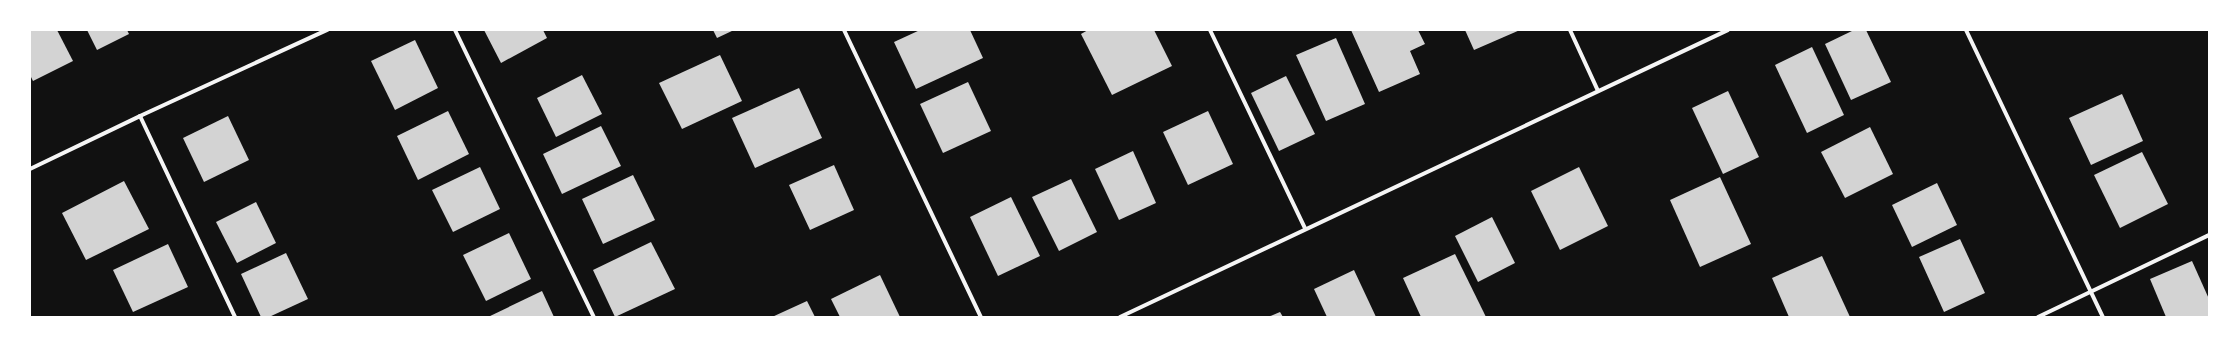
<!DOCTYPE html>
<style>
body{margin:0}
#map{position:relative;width:2239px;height:347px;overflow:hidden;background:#111;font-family:Commissioner,sans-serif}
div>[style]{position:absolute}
.building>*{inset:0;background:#d3d3d3}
.minor>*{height:4px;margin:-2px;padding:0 2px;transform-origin:2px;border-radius:2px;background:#f5f5f5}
span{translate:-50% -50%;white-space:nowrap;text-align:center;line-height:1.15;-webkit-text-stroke:3px #fff;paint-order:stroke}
.frame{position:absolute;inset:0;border:31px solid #fff;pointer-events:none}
</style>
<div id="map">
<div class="building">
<i style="clip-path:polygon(30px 30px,57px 30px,73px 61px,33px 81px,30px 75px)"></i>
<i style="clip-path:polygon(87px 30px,127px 30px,129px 34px,97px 50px)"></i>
<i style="clip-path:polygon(484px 30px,543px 30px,547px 38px,501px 63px)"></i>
<i style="clip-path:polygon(713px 30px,734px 30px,717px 38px)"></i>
<i style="clip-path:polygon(920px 30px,970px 30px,983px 58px,916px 89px,894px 42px)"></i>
<i style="clip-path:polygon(1088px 30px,1154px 30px,1172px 66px,1112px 95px,1081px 34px)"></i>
<i style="clip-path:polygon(1351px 30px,1418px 30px,1425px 44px,1410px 51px,1420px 74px,1379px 92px)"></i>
<i style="clip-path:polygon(1465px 30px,1520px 30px,1474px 50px)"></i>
<i style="clip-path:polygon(1854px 30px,1866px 30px,1891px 82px,1851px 100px,1825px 44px)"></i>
<i style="clip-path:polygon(1336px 38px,1365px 104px,1326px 121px,1296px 55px)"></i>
<i style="clip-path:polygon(415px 40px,438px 88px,395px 110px,371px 61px)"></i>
<i style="clip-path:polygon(1812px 47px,1844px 115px,1807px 133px,1775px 65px)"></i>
<i style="clip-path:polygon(720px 55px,742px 101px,682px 129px,659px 83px)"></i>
<i style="clip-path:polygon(582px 75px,602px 114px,556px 137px,537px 98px)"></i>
<i style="clip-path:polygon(1286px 76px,1315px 134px,1279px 151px,1251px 93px)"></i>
<i style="clip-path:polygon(968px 82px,991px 131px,943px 153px,920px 104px)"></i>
<i style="clip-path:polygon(799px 88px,822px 138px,755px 168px,732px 118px)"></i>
<i style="clip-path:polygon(1728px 91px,1759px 157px,1723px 174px,1692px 108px)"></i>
<i style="clip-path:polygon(2122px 94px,2143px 141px,2091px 165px,2069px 118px)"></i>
<i style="clip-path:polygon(448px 111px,469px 154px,418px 180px,397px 136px)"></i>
<i style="clip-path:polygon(1208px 111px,1233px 164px,1188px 185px,1163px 132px)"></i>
<i style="clip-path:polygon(228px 116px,249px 160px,204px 182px,183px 138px)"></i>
<i style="clip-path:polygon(601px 126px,621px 166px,562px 194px,543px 154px)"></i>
<i style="clip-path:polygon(1870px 127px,1893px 174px,1845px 198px,1821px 152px)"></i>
<i style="clip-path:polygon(1133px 151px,1156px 203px,1119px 220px,1095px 169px)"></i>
<i style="clip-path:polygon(2142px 152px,2168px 204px,2120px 228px,2094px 175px)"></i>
<i style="clip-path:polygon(834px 165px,854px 210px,810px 230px,789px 185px)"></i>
<i style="clip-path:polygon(480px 167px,500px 209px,453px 232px,432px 190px)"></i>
<i style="clip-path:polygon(1579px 167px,1608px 226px,1560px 250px,1531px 191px)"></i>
<i style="clip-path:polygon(633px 175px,655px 220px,603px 244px,582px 199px)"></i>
<i style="clip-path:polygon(1720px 177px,1751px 244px,1700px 267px,1670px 200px)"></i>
<i style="clip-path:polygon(1071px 179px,1097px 232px,1059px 251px,1032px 197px)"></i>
<i style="clip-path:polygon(124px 181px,149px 229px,86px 260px,62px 213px)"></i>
<i style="clip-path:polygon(1937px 183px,1957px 225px,1912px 247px,1892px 205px)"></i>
<i style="clip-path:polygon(1011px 197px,1040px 256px,998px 276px,970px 217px)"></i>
<i style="clip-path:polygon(256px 202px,276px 243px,237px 263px,216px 222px)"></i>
<i style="clip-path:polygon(1492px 217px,1515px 263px,1478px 282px,1455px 236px)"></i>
<i style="clip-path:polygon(509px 233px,531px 279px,486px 301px,463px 255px)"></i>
<i style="clip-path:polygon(1960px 239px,1985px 293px,1944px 312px,1919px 257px)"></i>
<i style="clip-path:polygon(651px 242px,675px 289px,615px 317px,593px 270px)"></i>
<i style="clip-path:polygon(168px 244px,188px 287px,133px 312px,113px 270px)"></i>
<i style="clip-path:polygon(286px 253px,308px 299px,269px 317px,261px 317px,241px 274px)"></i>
<i style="clip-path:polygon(1455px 254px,1486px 317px,1421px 317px,1403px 278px)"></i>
<i style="clip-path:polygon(1822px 256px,1850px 317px,1789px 317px,1772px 278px)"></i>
<i style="clip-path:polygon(2192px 261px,2209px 299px,2209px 317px,2166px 317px,2150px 279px)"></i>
<i style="clip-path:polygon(1354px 270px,1376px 317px,1327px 317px,1314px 289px)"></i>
<i style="clip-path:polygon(880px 275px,900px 317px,840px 317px,831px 299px)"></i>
<i style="clip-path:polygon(542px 291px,554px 317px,488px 317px)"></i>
<i style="clip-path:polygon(807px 301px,815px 317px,772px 317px)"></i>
<i style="clip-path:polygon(1280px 312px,1283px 317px,1268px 317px)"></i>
</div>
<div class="minor">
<i style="left:455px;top:30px;width:319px;rotate:64.2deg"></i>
<i style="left:844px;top:30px;width:318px;rotate:64.5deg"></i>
<i style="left:1210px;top:30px;width:220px;rotate:64.4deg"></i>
<i style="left:1570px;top:30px;width:67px;rotate:65.3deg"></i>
<i style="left:1966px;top:30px;width:318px;rotate:64.5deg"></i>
<i style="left:140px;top:116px;width:222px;rotate:64.7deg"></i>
<i style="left:30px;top:169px;width:122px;rotate:-25.7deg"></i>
<i style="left:140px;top:116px;width:206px;rotate:-24.7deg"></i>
<i style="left:1120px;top:317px;width:672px;rotate:-25.27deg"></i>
<i style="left:2038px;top:317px;width:190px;rotate:-25.6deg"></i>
</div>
<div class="frame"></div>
</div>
